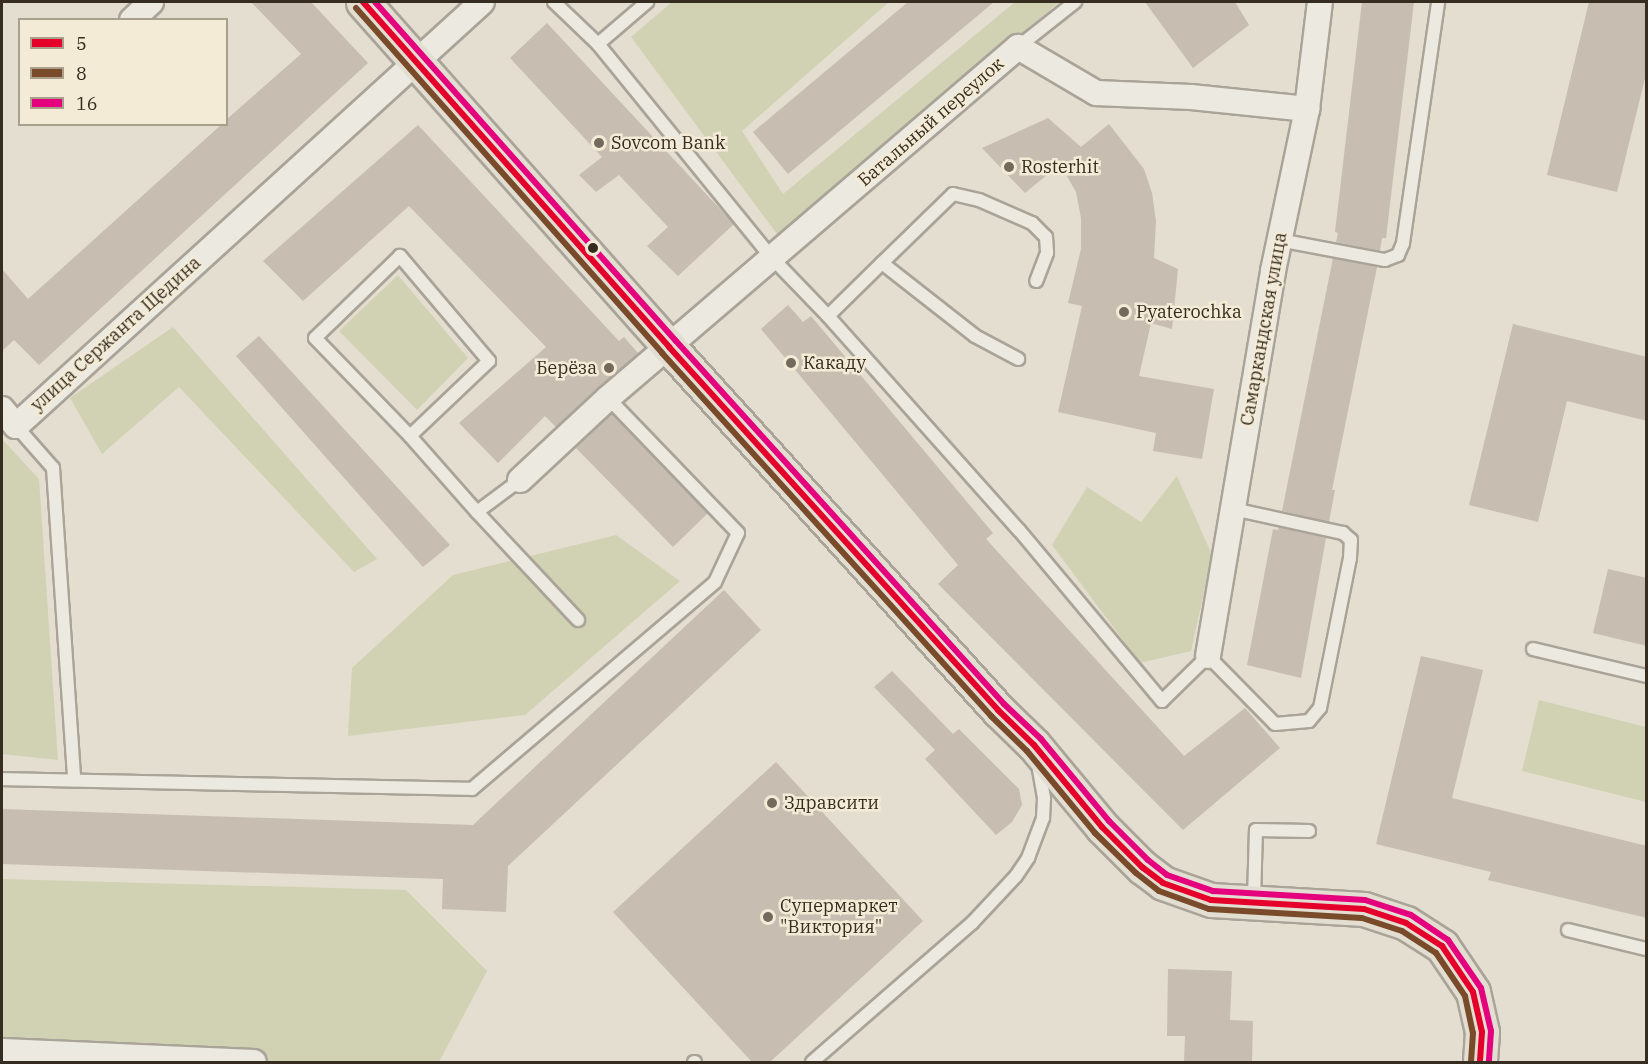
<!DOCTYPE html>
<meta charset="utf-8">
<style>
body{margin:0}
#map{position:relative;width:1648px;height:1064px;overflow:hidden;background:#e3decf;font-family:"IBM Plex Serif",serif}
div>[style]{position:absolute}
.green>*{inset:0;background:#d1d2b3}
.building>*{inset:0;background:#c7bdb0}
.roads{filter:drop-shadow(2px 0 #a9a398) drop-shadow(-2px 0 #a9a398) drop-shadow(0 2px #a9a398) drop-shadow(0 -2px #a9a398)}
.service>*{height:12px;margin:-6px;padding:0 6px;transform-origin:6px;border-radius:6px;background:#ece9e0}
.minor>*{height:24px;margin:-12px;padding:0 12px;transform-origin:12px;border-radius:12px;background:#ece9e0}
.primary>*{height:33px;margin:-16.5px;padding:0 16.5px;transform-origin:16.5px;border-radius:16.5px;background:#e3ded2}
.bus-1>*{height:6px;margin:-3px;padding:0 3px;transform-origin:3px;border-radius:3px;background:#e4002b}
.bus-2>*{height:6px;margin:-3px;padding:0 3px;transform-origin:3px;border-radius:3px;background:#7a4b2a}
.bus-3>*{height:6px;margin:-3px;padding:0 3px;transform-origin:3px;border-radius:3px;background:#e5007d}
.dots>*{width:16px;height:16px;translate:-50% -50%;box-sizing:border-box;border:3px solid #f3ebd6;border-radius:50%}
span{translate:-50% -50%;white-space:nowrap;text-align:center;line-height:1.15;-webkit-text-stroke:5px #f3ebd6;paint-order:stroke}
.street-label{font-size:18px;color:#372c20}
.poi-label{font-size:18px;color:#372c20}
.left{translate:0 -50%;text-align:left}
.right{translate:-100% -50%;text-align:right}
.frame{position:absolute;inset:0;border:3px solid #372c20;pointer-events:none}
.legend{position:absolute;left:18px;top:18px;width:210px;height:108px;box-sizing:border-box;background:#f3ebd6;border:2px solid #a89f8d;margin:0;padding:8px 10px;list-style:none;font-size:18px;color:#372c20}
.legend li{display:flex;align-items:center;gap:12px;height:30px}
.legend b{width:30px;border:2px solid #a89f8d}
</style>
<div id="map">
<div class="green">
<i style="clip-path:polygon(672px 2px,889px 2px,742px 131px,783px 194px,1015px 2px,1059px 2px,780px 238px,631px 37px)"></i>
<i style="clip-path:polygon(398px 275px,468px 358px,417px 410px,339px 331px)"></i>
<i style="clip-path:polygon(173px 327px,377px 559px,354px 572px,179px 387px,102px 454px,70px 398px)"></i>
<i style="clip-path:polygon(2px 439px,39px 479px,58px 760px,2px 754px)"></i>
<i style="clip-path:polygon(1177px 476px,1212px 555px,1191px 651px,1140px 663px,1052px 545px,1087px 487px,1141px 522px)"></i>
<i style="clip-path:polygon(616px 535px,680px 581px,525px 715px,348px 736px,352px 668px,453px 575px)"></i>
<i style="clip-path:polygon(1539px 700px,1646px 727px,1646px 802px,1522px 771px)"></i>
<i style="clip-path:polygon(2px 879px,406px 890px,487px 971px,439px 1062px,2px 1062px)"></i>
</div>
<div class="building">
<i style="clip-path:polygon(251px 2px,311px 2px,368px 63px,39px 365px,14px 340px,2px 351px,2px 269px,28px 299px,222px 124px,226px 124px,226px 120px,301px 54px)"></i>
<i style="clip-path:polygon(908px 2px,994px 2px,788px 174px,753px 132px)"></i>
<i style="clip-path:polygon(1145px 2px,1235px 2px,1249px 25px,1193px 68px)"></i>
<i style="clip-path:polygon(1362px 2px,1414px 2px,1386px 238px,1382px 238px,1380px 251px,1336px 242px,1338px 233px,1335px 232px)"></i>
<i style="clip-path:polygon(1589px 2px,1647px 2px,1647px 70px,1617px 192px,1547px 175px)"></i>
<i style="clip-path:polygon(547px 23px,734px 224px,678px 276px,647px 246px,668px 227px,619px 175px,596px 192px,579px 175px,602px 157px,510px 58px)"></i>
<i style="clip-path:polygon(1048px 118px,1081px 147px,1109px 124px,1144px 169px,1152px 193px,1156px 221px,1154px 258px,1178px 269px,1172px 329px,1151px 323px,1139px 376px,1214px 389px,1202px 459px,1153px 451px,1156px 433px,1058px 412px,1082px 306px,1068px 303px,1081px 249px,1081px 218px,1076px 192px,1060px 164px,1025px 193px,982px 148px)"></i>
<i style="clip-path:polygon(418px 125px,619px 341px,624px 337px,638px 353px,556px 427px,545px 416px,498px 463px,459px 423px,546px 347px,409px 206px,303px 301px,263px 261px)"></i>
<i style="clip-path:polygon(1333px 258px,1377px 267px,1332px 490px,1335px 490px,1329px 522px,1282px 511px)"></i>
<i style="clip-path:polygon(788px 305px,803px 322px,811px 316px,993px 533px,986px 539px,1184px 756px,1245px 708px,1280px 748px,1183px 830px,938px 584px,958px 565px,761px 329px)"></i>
<i style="clip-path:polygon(1513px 324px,1647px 357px,1647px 421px,1567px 401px,1538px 522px,1469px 505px)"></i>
<i style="clip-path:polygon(259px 336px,450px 545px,423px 567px,236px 356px)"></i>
<i style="clip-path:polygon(612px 414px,708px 513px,673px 547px,576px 448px)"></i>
<i style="clip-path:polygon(1279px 527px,1326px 538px,1301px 678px,1247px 665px,1273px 529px,1278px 530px)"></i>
<i style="clip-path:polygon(1608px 569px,1647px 578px,1647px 646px,1593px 633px)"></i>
<i style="clip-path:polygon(724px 590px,761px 630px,508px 866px,506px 912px,442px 909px,443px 879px,2px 864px,2px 809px,473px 825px)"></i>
<i style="clip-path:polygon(1421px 656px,1483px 670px,1452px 798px,1647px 846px,1647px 918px,1488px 880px,1491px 872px,1376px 844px)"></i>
<i style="clip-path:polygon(892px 671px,953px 734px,959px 729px,1019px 789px,1022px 805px,1012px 822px,996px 835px,925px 759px,935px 750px,874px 687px)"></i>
<i style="clip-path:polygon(776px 762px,923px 921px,770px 1062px,752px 1062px,613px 912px)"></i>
<i style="clip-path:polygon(1168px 969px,1232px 971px,1230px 1020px,1253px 1021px,1252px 1062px,1184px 1062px,1185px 1036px,1167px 1036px)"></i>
</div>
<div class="roads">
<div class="service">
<i style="left:554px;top:2px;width:61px;rotate:43.7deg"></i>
<i style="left:598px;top:44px;width:65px;rotate:-40.6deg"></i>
<i style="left:598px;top:44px;width:277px;rotate:50.9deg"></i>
<i style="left:773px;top:259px;width:79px;rotate:46deg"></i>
<i style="left:828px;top:316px;width:76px;rotate:-44.5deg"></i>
<i style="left:882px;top:263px;width:118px;rotate:38.1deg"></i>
<i style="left:975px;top:336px;width:49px;rotate:28.1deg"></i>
<i style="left:1018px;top:47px;width:73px;rotate:-38.3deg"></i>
<i style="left:1279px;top:240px;width:108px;rotate:10.7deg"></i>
<i style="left:1385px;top:260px;width:14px;rotate:-21deg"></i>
<i style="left:1398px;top:255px;width:13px;rotate:-67deg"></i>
<i style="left:1403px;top:243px;width:244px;rotate:-81.7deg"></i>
<i style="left:882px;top:263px;width:99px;rotate:-44.2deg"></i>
<i style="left:953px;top:194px;width:27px;rotate:13deg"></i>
<i style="left:979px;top:200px;width:58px;rotate:23.5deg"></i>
<i style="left:1032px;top:223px;width:20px;rotate:45deg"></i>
<i style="left:1046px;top:237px;width:16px;rotate:86deg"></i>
<i style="left:1047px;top:253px;width:30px;rotate:111deg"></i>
<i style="left:828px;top:316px;width:287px;rotate:48.3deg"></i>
<i style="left:1019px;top:530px;width:223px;rotate:50.1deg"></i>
<i style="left:1162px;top:701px;width:64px;rotate:-44.4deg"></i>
<i style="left:1208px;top:656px;width:95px;rotate:45.4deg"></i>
<i style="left:1275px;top:724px;width:34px;rotate:-5deg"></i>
<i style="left:1309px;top:721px;width:17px;rotate:-50deg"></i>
<i style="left:1320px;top:708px;width:153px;rotate:-78.7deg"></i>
<i style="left:1350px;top:558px;width:18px;rotate:-87deg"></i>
<i style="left:1351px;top:540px;width:11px;rotate:-139deg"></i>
<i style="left:1343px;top:533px;width:113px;rotate:-167.7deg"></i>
<i style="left:16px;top:426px;width:56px;rotate:48.6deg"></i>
<i style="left:53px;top:468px;width:313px;rotate:86.1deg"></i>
<i style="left:410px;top:436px;width:109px;rotate:-43.5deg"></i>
<i style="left:489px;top:361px;width:138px;rotate:-130.3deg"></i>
<i style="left:400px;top:256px;width:118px;rotate:136deg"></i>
<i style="left:315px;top:338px;width:136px;rotate:45.9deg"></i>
<i style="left:410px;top:436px;width:101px;rotate:48.6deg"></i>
<i style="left:477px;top:512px;width:54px;rotate:-36.7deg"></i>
<i style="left:477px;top:512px;width:148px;rotate:46.9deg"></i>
<i style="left:1533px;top:649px;width:116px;rotate:13.4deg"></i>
<i style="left:2px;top:779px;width:470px;rotate:1.2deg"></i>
<i style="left:472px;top:789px;width:319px;rotate:-40.4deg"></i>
<i style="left:715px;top:582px;width:54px;rotate:-64.9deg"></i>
<i style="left:738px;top:533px;width:187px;rotate:-133.9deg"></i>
<i style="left:1254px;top:900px;width:70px;rotate:-88.4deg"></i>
<i style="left:1256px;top:830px;width:53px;rotate:1.1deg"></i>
<i style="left:1568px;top:930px;width:80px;rotate:13.7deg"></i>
<i style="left:694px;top:1062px;width:1px"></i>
<i style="left:812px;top:1062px;width:212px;rotate:-41deg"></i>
<i style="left:972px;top:923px;width:64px;rotate:-46.9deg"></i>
<i style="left:1016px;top:876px;width:22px;rotate:-56deg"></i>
<i style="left:1028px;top:858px;width:43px;rotate:-69.4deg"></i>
<i style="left:1043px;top:818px;width:20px;rotate:-87deg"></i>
<i style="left:1044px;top:798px;width:35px;rotate:-100deg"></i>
</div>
<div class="minor">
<i style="left:132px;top:20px;width:26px;rotate:-43deg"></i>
<i style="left:2px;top:409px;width:22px;rotate:51deg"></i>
<i style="left:16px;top:426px;width:630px;rotate:-42.3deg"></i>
<i style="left:520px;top:480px;width:120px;rotate:-43deg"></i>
<i style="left:608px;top:398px;width:540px;rotate:-40.57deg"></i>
<i style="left:1018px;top:47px;width:91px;rotate:30.5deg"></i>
<i style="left:1096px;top:93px;width:95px;rotate:2.4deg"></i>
<i style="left:1191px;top:97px;width:117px;rotate:5.9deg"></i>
<i style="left:1208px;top:656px;width:390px;rotate:-80.4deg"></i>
<i style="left:1273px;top:271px;width:166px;rotate:-78.1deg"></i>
<i style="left:1307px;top:109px;width:108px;rotate:-83.1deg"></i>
<i style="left:2px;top:1051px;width:252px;rotate:2.5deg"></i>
</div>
<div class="primary">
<i style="left:363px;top:2px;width:461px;rotate:48.4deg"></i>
<i style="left:669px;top:347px;width:490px;rotate:47.8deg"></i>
<i style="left:998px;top:710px;width:50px;rotate:44.2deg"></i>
<i style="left:1034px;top:745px;width:107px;rotate:50.3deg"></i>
<i style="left:1102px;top:827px;width:57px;rotate:45deg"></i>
<i style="left:1142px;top:867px;width:26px;rotate:37deg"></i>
<i style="left:1163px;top:883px;width:51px;rotate:19.5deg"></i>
<i style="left:1211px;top:900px;width:153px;rotate:3.4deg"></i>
<i style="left:1364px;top:909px;width:44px;rotate:18.4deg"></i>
<i style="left:1406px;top:923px;width:43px;rotate:32.6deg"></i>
<i style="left:1442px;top:946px;width:55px;rotate:56deg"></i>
<i style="left:1473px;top:992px;width:41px;rotate:77.3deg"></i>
<i style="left:1482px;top:1032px;width:30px;rotate:94deg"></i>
</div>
</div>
<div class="bus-1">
<i style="left:363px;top:2px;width:461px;rotate:48.4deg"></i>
<i style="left:669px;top:347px;width:490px;rotate:47.8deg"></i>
<i style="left:998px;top:710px;width:50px;rotate:44.2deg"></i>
<i style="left:1034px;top:745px;width:107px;rotate:50.3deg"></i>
<i style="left:1102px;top:827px;width:57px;rotate:45deg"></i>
<i style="left:1142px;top:867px;width:26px;rotate:37deg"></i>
<i style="left:1163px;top:883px;width:51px;rotate:19.5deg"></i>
<i style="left:1211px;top:900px;width:153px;rotate:3.4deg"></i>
<i style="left:1364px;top:909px;width:44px;rotate:18.4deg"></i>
<i style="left:1406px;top:923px;width:43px;rotate:32.6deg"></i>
<i style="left:1442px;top:946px;width:55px;rotate:56deg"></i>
<i style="left:1473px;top:992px;width:41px;rotate:77.3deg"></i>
<i style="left:1482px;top:1032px;width:30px;rotate:94deg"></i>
</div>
<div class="bus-2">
<i style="left:356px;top:8px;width:461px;rotate:48.4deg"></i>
<i style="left:662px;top:353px;width:490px;rotate:47.8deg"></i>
<i style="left:991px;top:716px;width:50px;rotate:44.2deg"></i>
<i style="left:1027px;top:751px;width:107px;rotate:50.3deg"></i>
<i style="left:1095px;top:833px;width:57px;rotate:44.3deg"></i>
<i style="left:1136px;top:873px;width:29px;rotate:38deg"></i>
<i style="left:1159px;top:891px;width:53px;rotate:19.8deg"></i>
<i style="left:1209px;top:909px;width:153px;rotate:3.4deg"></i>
<i style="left:1362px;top:918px;width:42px;rotate:18deg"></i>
<i style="left:1402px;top:931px;width:40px;rotate:32.9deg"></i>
<i style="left:1436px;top:953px;width:52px;rotate:56deg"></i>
<i style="left:1465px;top:996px;width:38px;rotate:78deg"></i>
<i style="left:1473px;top:1033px;width:28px;rotate:94deg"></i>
</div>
<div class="bus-3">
<i style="left:375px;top:2px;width:453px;rotate:48.4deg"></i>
<i style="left:676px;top:341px;width:489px;rotate:47.9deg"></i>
<i style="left:1004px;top:704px;width:51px;rotate:43.4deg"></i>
<i style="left:1041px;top:739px;width:107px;rotate:50.3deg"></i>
<i style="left:1109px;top:821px;width:55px;rotate:45deg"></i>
<i style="left:1148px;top:860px;width:24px;rotate:38deg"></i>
<i style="left:1167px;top:875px;width:49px;rotate:19.2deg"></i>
<i style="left:1213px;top:891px;width:152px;rotate:3.4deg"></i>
<i style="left:1365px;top:900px;width:48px;rotate:18.1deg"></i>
<i style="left:1411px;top:915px;width:45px;rotate:34deg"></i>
<i style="left:1448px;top:940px;width:58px;rotate:55.5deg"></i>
<i style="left:1481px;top:988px;width:44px;rotate:76.9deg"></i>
<i style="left:1491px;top:1031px;width:31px;rotate:94deg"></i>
</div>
<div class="dots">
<i style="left:599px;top:143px;background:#736a5d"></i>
<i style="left:1009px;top:167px;background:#736a5d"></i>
<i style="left:593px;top:248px;background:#372c20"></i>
<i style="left:1124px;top:312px;background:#736a5d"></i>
<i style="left:791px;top:363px;background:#736a5d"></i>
<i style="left:609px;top:368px;background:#736a5d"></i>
<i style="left:772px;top:803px;background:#736a5d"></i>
<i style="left:768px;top:917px;background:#736a5d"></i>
</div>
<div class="street-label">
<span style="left:931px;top:122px;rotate:-41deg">Батальный переулок</span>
<span style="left:1264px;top:329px;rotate:-80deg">Самаркандская улица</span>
<span style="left:116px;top:334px;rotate:-42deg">улица Сержанта Щедина</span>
</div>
<div class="poi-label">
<span class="left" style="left:611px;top:143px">Sovcom Bank</span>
<span class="left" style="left:1021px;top:167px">Rosterhit</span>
<span class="left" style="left:1136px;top:312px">Pyaterochka</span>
<span class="left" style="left:803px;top:363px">Какаду</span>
<span class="right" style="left:597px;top:368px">Берёза</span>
<span class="left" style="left:784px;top:803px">Здравсити</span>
<span class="left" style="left:780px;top:917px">Супермаркет<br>"Виктория"</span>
</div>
<div class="frame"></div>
<ul class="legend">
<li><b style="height:8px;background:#e4002b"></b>5</li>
<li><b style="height:8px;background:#7a4b2a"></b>8</li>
<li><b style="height:8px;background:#e5007d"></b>16</li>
</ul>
</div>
